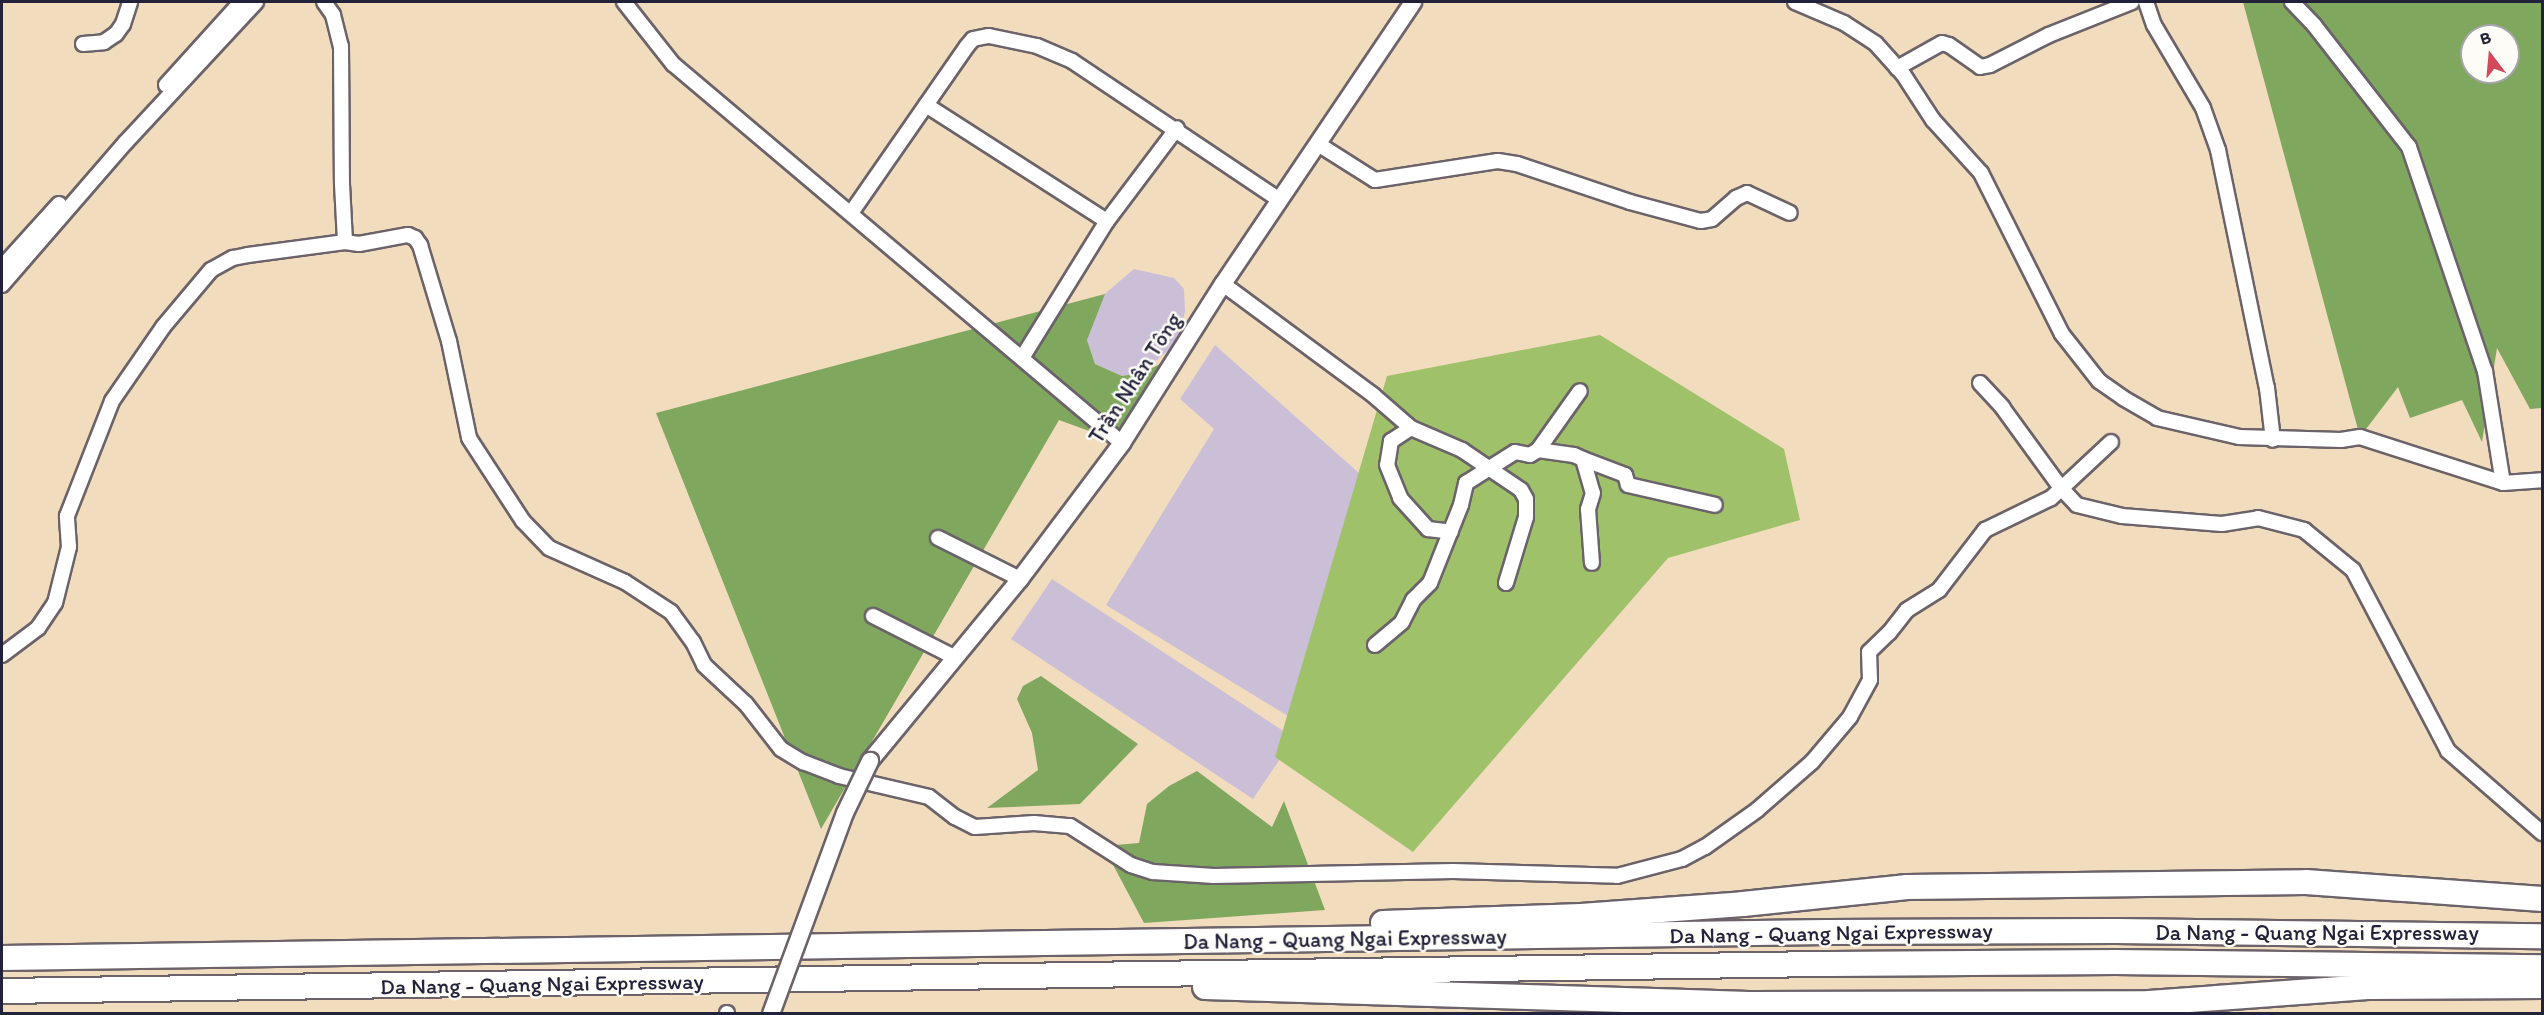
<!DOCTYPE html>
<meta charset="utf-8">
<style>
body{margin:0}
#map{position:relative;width:2544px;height:1015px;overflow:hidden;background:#f2dcbe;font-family:Itim,sans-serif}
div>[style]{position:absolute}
.industrial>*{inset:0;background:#cabfd6}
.green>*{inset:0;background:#9fc16a}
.forest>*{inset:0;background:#7fa75e}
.roads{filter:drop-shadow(2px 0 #6b6369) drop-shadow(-2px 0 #6b6369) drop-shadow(0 2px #6b6369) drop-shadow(0 -2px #6b6369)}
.minor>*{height:14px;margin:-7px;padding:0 7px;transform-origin:7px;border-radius:7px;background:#fff}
.tertiary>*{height:16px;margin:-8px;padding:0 8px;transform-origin:8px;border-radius:8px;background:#fff}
.motorway>*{height:24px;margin:-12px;padding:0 12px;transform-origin:12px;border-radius:12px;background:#fff}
.bridges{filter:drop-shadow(2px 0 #6b6369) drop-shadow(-2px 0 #6b6369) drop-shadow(0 2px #6b6369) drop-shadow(0 -2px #6b6369)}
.tertiary-bridge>*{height:16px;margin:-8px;padding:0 8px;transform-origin:8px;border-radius:8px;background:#fff}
span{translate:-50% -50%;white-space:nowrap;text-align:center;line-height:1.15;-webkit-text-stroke:5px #fdfcf7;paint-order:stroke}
.street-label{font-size:22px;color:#22223b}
.frame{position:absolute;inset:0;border:3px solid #22223b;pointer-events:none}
.north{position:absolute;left:2460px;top:24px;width:60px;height:60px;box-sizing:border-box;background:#fdfcf7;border:2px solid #a5a5ac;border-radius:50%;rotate:344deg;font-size:16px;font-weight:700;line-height:24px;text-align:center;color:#22223b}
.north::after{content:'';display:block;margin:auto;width:21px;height:27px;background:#d1495b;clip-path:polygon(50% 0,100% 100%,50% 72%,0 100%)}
</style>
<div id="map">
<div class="industrial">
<i style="clip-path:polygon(1134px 269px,1174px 278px,1184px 289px,1185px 311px,1178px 343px,1140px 373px,1122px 376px,1095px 364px,1087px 340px,1094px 303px)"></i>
<i style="clip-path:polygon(1215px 345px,1387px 498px,1288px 716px,1106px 605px,1214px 429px,1180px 399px)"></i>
<i style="clip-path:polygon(1052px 579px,1294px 738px,1253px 799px,1011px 639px)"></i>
</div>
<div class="green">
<i style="clip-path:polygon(1600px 335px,1784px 449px,1800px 520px,1668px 558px,1413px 852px,1275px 757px,1387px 376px)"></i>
</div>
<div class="forest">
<i style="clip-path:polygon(evenodd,2243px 2px,2542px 2px,2542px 408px,2530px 409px,2497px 348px,2482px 442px,2462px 400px,2410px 418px,2398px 387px,2360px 437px,2243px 2px,2472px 36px,2508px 36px,2508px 72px,2472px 72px,2472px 36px)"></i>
<i style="clip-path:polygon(1105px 294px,1087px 340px,1095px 364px,1122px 376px,1140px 373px,1165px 362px,1122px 443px,1059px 420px,821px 829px,656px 413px)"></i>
<i style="clip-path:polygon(1041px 676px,1138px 744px,1080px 804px,987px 808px,1038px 770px,1032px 733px,1017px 699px,1023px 686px)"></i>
<i style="clip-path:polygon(1197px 771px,1272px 827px,1284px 801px,1325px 910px,1144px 923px,1103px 846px,1139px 843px,1147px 804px,1169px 786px)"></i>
</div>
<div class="roads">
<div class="minor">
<i style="left:324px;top:2px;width:16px;rotate:55deg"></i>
<i style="left:333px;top:15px;width:32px;rotate:76deg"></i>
<i style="left:341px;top:46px;width:138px;rotate:89.6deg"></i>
<i style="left:342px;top:184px;width:58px;rotate:87deg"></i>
<i style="left:624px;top:2px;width:79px;rotate:51.7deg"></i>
<i style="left:673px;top:64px;width:588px;rotate:40.17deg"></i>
<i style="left:1795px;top:2px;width:53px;rotate:23.2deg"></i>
<i style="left:1844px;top:23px;width:38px;rotate:33deg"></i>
<i style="left:1876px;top:44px;width:40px;rotate:48deg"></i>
<i style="left:1903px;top:74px;width:55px;rotate:56.9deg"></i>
<i style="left:1933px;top:120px;width:72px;rotate:47.8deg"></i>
<i style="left:1981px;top:173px;width:180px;rotate:63.3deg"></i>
<i style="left:2062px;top:334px;width:60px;rotate:51.8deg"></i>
<i style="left:2099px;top:381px;width:29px;rotate:35deg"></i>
<i style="left:2123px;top:398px;width:39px;rotate:30deg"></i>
<i style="left:2157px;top:418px;width:84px;rotate:13deg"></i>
<i style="left:2239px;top:437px;width:102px;rotate:1.7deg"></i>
<i style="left:2341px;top:440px;width:19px;rotate:-9deg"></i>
<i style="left:2360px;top:437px;width:150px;rotate:17.8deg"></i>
<i style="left:2503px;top:483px;width:39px;rotate:-4deg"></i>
<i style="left:2146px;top:2px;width:24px;rotate:71deg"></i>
<i style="left:2154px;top:25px;width:96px;rotate:59.4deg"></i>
<i style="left:2203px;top:108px;width:45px;rotate:70.3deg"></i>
<i style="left:2218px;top:150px;width:243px;rotate:78.4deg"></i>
<i style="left:2267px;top:388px;width:52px;rotate:83.4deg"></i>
<i style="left:2292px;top:2px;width:32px;rotate:46deg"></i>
<i style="left:2314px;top:25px;width:155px;rotate:52.1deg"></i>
<i style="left:2409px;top:147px;width:237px;rotate:71.3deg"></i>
<i style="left:2485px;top:371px;width:113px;rotate:80.9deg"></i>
<i style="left:83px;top:44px;width:21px;rotate:-5deg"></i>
<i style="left:104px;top:42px;width:14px;rotate:-34deg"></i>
<i style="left:116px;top:34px;width:12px;rotate:-55deg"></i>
<i style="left:123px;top:24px;width:23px;rotate:-72deg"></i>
<i style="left:1897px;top:68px;width:51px;rotate:-29.1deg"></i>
<i style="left:1942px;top:43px;width:7px;rotate:16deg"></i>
<i style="left:1949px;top:45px;width:38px;rotate:35deg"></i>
<i style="left:1980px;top:67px;width:10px;rotate:-11deg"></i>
<i style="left:1990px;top:65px;width:66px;rotate:-27deg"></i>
<i style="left:2049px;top:35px;width:89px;rotate:-21.7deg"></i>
<i style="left:166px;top:85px;width:112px;rotate:-47.9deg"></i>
<i style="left:926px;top:105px;width:215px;rotate:32.7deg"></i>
<i style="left:1318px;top:144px;width:67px;rotate:32.3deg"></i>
<i style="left:1375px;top:180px;width:124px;rotate:-8.8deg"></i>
<i style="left:1498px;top:161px;width:19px;rotate:9deg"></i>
<i style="left:1517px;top:164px;width:119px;rotate:18.6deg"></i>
<i style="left:1630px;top:202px;width:73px;rotate:15deg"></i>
<i style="left:1701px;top:221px;width:11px;rotate:-10deg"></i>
<i style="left:1712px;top:219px;width:32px;rotate:-41deg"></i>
<i style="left:1736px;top:198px;width:12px;rotate:-24deg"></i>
<i style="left:1747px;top:193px;width:47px;rotate:24.9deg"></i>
<i style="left:851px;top:213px;width:203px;rotate:-55.2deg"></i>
<i style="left:967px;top:46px;width:9px;rotate:-49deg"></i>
<i style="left:973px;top:39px;width:16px;rotate:-11deg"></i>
<i style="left:989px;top:36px;width:49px;rotate:11.8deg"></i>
<i style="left:1037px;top:46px;width:38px;rotate:23deg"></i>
<i style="left:1072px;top:61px;width:250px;rotate:33.8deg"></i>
<i style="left:2px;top:267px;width:85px;rotate:-47.9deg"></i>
<i style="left:1223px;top:284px;width:187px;rotate:36.5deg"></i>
<i style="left:1373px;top:395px;width:50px;rotate:41deg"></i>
<i style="left:1411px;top:428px;width:56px;rotate:23.3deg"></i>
<i style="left:1462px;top:450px;width:71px;rotate:34.1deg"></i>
<i style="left:1521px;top:490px;width:10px;rotate:61deg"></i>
<i style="left:1526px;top:499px;width:18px;rotate:90deg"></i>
<i style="left:1526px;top:517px;width:69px;rotate:106.9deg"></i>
<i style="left:2px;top:285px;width:189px;rotate:-49.1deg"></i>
<i style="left:126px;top:142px;width:191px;rotate:-47.1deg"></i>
<i style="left:1022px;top:358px;width:161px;rotate:-58.2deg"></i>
<i style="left:1107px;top:221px;width:116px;rotate:-53deg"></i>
<i style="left:1980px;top:383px;width:33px;rotate:47deg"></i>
<i style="left:2002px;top:407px;width:100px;rotate:53.9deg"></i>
<i style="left:2061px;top:488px;width:23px;rotate:47deg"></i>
<i style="left:2077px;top:505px;width:46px;rotate:13.7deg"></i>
<i style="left:2122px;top:516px;width:100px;rotate:4.6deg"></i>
<i style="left:2222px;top:524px;width:36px;rotate:-9deg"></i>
<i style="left:2258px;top:518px;width:48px;rotate:14.6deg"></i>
<i style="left:2304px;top:530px;width:63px;rotate:39.2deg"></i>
<i style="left:2353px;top:570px;width:204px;rotate:62.3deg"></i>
<i style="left:2448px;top:751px;width:125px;rotate:41.1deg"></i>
<i style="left:1411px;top:428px;width:24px;rotate:147deg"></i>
<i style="left:1391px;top:441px;width:24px;rotate:99deg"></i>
<i style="left:1387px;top:465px;width:35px;rotate:68deg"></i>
<i style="left:1400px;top:498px;width:42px;rotate:47.9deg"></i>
<i style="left:1428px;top:529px;width:23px;rotate:7deg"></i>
<i style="left:1538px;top:450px;width:36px;rotate:8deg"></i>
<i style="left:1574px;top:455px;width:10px;rotate:24deg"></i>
<i style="left:1583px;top:459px;width:35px;rotate:74deg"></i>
<i style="left:1593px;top:493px;width:17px;rotate:107deg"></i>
<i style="left:1588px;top:509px;width:54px;rotate:85.8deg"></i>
<i style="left:1583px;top:459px;width:45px;rotate:20.9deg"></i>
<i style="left:1625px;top:475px;width:10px;rotate:73deg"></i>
<i style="left:1628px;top:485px;width:89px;rotate:12.9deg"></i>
<i style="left:938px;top:538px;width:92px;rotate:26.6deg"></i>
<i style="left:873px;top:616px;width:91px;rotate:26.8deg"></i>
<i style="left:1375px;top:645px;width:35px;rotate:-40deg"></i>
<i style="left:1402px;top:622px;width:25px;rotate:-63deg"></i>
<i style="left:1413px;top:600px;width:24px;rotate:-45deg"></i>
<i style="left:1430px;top:583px;width:84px;rotate:-68.3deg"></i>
<i style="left:1461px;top:505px;width:23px;rotate:-77deg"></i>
<i style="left:1466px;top:483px;width:58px;rotate:-32.3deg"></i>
<i style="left:1515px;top:452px;width:15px;rotate:11deg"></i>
<i style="left:1530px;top:455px;width:9px;rotate:-32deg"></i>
<i style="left:1538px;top:450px;width:72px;rotate:-54.6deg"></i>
<i style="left:2px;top:655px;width:45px;rotate:-36.9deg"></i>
<i style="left:38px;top:628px;width:30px;rotate:-56deg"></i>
<i style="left:55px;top:603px;width:58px;rotate:-76deg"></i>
<i style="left:69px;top:547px;width:31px;rotate:-94deg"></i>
<i style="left:67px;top:516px;width:123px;rotate:-68.6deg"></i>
<i style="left:112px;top:401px;width:90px;rotate:-55.4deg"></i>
<i style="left:163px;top:327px;width:75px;rotate:-49.9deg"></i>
<i style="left:211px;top:270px;width:25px;rotate:-29deg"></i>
<i style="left:233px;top:258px;width:15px;rotate:-11deg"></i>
<i style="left:248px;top:255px;width:98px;rotate:-7.6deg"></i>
<i style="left:345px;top:242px;width:14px;rotate:8deg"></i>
<i style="left:359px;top:244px;width:50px;rotate:-10.4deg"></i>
<i style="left:408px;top:235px;width:8px;rotate:23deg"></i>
<i style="left:415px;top:238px;width:9px;rotate:54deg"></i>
<i style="left:420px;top:245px;width:100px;rotate:73.2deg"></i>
<i style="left:449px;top:341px;width:99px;rotate:78.3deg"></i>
<i style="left:469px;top:438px;width:99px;rotate:57deg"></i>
<i style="left:523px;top:521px;width:37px;rotate:46deg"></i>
<i style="left:549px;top:548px;width:83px;rotate:24.1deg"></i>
<i style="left:625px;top:582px;width:55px;rotate:33.1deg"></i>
<i style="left:671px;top:612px;width:37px;rotate:54deg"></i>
<i style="left:693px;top:642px;width:25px;rotate:64deg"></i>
<i style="left:704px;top:665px;width:57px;rotate:42.9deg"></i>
<i style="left:746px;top:704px;width:57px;rotate:52.1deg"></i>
<i style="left:781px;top:749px;width:26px;rotate:31deg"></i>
<i style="left:803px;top:762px;width:39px;rotate:21deg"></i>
<i style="left:839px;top:776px;width:92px;rotate:13.1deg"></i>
<i style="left:929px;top:797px;width:33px;rotate:38deg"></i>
<i style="left:955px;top:817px;width:22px;rotate:27deg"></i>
<i style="left:975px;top:827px;width:59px;rotate:-3.9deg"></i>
<i style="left:1034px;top:823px;width:36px;rotate:5deg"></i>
<i style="left:1070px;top:826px;width:72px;rotate:32.6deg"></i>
<i style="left:1131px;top:865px;width:23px;rotate:18deg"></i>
<i style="left:1153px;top:872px;width:61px;rotate:3.8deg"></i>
<i style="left:1214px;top:876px;width:239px;rotate:-1.2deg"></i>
<i style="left:1453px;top:871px;width:164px;rotate:1.7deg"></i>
<i style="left:1617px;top:876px;width:67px;rotate:-14.7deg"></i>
<i style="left:1682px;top:859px;width:26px;rotate:-28deg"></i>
<i style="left:1705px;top:847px;width:64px;rotate:-35.4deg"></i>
<i style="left:1757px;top:810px;width:73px;rotate:-41.1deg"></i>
<i style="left:1812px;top:762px;width:59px;rotate:-49.8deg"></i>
<i style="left:1850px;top:717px;width:42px;rotate:-61.6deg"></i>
<i style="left:1870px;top:680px;width:28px;rotate:-92deg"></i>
<i style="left:1869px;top:652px;width:28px;rotate:-44deg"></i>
<i style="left:1889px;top:633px;width:29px;rotate:-52deg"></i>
<i style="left:1907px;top:610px;width:38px;rotate:-32deg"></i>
<i style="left:1939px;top:590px;width:76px;rotate:-52.5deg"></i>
<i style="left:1985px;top:530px;width:73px;rotate:-25.9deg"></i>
<i style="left:2051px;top:498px;width:82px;rotate:-43deg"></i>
<i style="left:727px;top:1013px;width:1px;rotate:90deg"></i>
</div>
<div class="tertiary">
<i style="left:870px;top:761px;width:236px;rotate:-50.5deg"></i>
<i style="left:1020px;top:579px;width:170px;rotate:-53.1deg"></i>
<i style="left:1122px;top:443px;width:188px;rotate:-57.6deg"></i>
<i style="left:1223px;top:284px;width:340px;rotate:-56deg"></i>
</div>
<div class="motorway">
<i style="left:1383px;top:923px;width:198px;rotate:-2deg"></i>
<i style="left:1581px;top:916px;width:162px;rotate:-4.2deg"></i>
<i style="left:1743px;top:904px;width:165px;rotate:-5.9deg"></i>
<i style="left:1907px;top:887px;width:399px;rotate:-0.7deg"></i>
<i style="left:2306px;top:882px;width:237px;rotate:4.1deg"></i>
<i style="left:2px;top:958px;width:1825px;rotate:-0.82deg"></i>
<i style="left:1827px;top:932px;width:289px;rotate:-0.2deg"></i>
<i style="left:2116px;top:931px;width:426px;rotate:0.7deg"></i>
<i style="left:1205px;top:987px;width:544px;rotate:1.79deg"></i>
<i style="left:1749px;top:1004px;width:400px;rotate:-0.1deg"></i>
<i style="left:2149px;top:1003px;width:219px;rotate:-4.2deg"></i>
<i style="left:2367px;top:987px;width:175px;rotate:-0.3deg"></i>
<i style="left:2px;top:991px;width:1828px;rotate:-0.85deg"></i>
<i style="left:1830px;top:964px;width:285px;rotate:-0.4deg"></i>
<i style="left:2115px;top:962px;width:427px;rotate:0.7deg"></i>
</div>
</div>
<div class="bridges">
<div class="tertiary-bridge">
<i style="left:771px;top:1014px;width:214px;rotate:-69.8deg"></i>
<i style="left:845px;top:813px;width:58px;rotate:-64.3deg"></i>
</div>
</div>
<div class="street-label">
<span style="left:1135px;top:378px;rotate:-57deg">Trần Nhân Tông</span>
<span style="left:1831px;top:933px;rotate:-1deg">Da Nang - Quang Ngai Expressway</span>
<span style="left:2317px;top:933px">Da Nang - Quang Ngai Expressway</span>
<span style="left:1345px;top:939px;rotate:-1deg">Da Nang - Quang Ngai Expressway</span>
<span style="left:542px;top:984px;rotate:-1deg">Da Nang - Quang Ngai Expressway</span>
</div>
<div class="frame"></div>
<div class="north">B</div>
</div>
